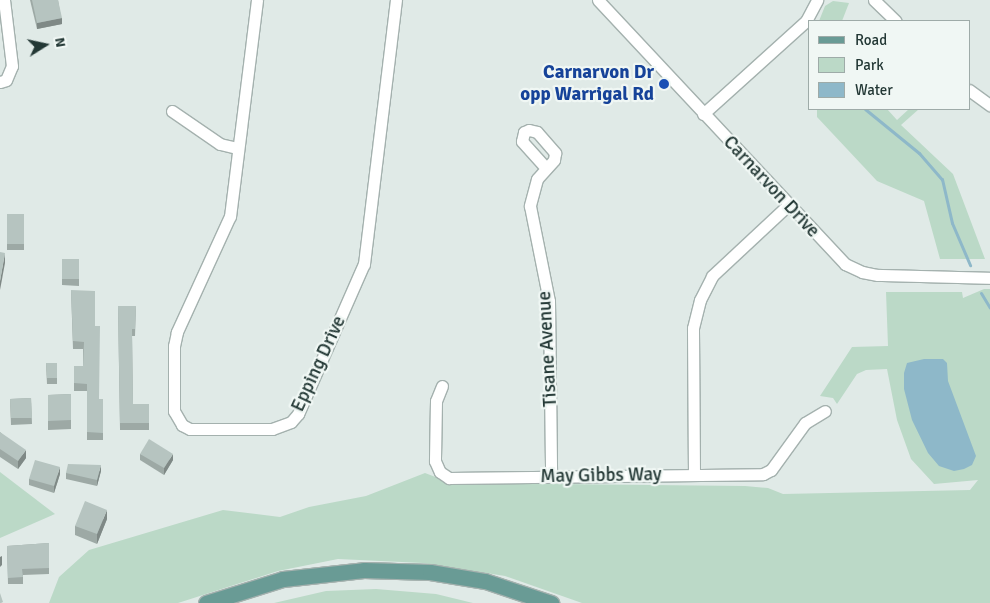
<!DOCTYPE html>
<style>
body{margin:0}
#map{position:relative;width:990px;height:603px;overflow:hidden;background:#e0eae7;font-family:Signika,sans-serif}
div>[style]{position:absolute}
.green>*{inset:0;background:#bbd9c7}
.water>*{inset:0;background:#8eb8c9}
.stream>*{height:3px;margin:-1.5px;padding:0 1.5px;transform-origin:1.5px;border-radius:1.5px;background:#8eb8c9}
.roads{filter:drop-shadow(1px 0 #a4b1ae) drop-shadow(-1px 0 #a4b1ae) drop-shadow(0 1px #a4b1ae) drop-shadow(0 -1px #a4b1ae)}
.minor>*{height:11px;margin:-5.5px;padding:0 5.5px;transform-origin:5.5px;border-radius:5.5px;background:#fff}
.primary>*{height:15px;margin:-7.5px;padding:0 7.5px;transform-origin:7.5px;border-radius:7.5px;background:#699b95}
.wall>*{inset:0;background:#9da9a5}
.shaded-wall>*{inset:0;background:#7f8986}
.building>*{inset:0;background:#b6c4c0}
.dots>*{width:14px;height:14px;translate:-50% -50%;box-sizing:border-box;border:2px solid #f0f7f4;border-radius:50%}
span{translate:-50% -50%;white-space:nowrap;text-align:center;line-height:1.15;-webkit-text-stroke:4.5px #f0f7f4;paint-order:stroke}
.transit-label{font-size:19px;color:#164399;font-weight:700}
.right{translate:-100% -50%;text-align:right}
.street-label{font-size:19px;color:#233835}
.legend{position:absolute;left:808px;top:20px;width:162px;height:90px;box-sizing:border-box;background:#f0f7f4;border:1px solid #9eaba8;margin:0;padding:6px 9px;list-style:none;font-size:15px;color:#233835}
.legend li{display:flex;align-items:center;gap:10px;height:25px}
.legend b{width:25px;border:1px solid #9eaba8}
.north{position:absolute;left:20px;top:20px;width:50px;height:50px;-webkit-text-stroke:4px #f0f7f4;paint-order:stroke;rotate:80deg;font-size:14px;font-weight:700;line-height:20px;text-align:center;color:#233835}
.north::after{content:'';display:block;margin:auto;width:18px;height:22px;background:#233835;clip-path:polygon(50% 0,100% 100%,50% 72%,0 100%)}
</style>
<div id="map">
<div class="green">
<i style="clip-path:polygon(833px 1px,849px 3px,842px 21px,819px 21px,825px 6px)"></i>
<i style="clip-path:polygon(817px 109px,887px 109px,897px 120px,909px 109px,919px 109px,901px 125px,953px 174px,985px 259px,940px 259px,924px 201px,877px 181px,817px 117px)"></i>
<i style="clip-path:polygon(984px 289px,990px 289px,990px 603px,582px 603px,505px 576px,423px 563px,338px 559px,278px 571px,178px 603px,49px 603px,59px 577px,89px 550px,223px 510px,280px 517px,309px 507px,366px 496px,425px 473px,451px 483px,745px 486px,768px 488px,783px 494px,970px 490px,978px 480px,934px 484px,911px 459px,897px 420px,887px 369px,866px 370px,857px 374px,837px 404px,833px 398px,820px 396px,852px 347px,888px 346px,886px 292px,962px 292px,963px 298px)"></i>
<i style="clip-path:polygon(0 472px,55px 514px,0 538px)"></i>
<i style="clip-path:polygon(376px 589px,436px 594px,473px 603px,274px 603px,326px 591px)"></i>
</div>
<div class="water">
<i style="clip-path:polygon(924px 359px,943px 359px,947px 363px,948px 381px,976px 456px,972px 465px,964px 469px,954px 471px,939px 466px,928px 453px,912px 420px,904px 389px,904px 373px,907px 363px)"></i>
</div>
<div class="stream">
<i style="left:865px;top:109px;width:70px;rotate:39.2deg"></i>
<i style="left:919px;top:153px;width:35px;rotate:49deg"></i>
<i style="left:942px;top:179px;width:45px;rotate:77.2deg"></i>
<i style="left:952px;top:223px;width:46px;rotate:66.8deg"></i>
<i style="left:981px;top:293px;width:17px;rotate:59deg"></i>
</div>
<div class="roads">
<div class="minor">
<i style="left:257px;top:0;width:218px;rotate:97.1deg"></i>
<i style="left:230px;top:216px;width:128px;rotate:114.6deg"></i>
<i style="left:177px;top:332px;width:14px;rotate:102deg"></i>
<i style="left:174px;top:346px;width:65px;rotate:90deg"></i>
<i style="left:174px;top:411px;width:16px;rotate:60deg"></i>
<i style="left:182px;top:425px;width:9px;rotate:27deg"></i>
<i style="left:190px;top:429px;width:82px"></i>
<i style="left:272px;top:429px;width:20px;rotate:-20deg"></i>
<i style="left:291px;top:422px;width:11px;rotate:-49deg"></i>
<i style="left:298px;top:414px;width:164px;rotate:-66.3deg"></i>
<i style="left:364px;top:264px;width:266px;rotate:-83.1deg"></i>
<i style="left:598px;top:0;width:362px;rotate:46.9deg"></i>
<i style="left:845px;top:264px;width:19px;rotate:25deg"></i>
<i style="left:862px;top:272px;width:16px;rotate:11deg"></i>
<i style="left:878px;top:275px;width:112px;rotate:1.5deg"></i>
<i style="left:874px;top:0;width:30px;rotate:44deg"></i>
<i style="left:0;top:82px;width:6px;rotate:-18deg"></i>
<i style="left:6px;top:80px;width:15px;rotate:-67deg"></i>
<i style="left:12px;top:66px;width:66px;rotate:-96.9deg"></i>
<i style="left:969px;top:90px;width:26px;rotate:36deg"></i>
<i style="left:172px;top:111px;width:58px;rotate:34.5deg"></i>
<i style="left:220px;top:144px;width:18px;rotate:13deg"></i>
<i style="left:703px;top:114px;width:139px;rotate:-42.1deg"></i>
<i style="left:806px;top:21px;width:24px;rotate:-62deg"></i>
<i style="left:546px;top:168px;width:36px;rotate:-132deg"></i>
<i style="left:522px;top:141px;width:9px;rotate:-77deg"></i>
<i style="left:524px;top:132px;width:5px;rotate:-22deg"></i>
<i style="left:529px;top:130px;width:8px;rotate:14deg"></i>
<i style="left:537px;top:132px;width:28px;rotate:49deg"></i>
<i style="left:555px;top:153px;width:7px;rotate:98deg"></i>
<i style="left:554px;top:160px;width:25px;rotate:132deg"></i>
<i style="left:537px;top:179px;width:28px;rotate:105deg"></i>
<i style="left:530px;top:206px;width:97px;rotate:78.7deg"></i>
<i style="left:549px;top:301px;width:175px;rotate:89.3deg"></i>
<i style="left:442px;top:386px;width:16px;rotate:112deg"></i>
<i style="left:436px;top:401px;width:60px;rotate:91deg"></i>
<i style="left:435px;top:461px;width:12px;rotate:66deg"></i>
<i style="left:440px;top:472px;width:11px;rotate:34deg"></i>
<i style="left:449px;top:478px;width:314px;rotate:-0.7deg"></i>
<i style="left:763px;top:474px;width:9px;rotate:-27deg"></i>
<i style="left:771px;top:470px;width:58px;rotate:-54.1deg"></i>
<i style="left:805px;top:423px;width:23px;rotate:-31deg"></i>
<i style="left:694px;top:474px;width:146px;rotate:-90.4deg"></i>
<i style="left:693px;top:328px;width:29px;rotate:-76deg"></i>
<i style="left:700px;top:300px;width:27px;rotate:-63deg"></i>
<i style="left:712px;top:276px;width:103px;rotate:-43deg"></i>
</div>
<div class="primary">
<i style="left:206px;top:603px;width:81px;rotate:-17.3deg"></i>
<i style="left:283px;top:579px;width:81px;rotate:-6.3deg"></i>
<i style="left:364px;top:570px;width:66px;rotate:1.7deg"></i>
<i style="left:430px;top:572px;width:56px;rotate:9.3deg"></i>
<i style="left:485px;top:581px;width:70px;rotate:18.4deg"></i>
</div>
</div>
<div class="wall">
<i style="clip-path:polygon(30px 0,58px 0,62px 24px,37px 29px)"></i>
<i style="clip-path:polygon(7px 214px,24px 214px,24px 250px,7px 250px)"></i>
<i style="clip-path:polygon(62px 259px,79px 259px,79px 286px,62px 285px)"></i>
<i style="clip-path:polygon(71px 290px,95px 326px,99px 399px,103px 399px,103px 440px,87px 440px,87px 391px,74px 391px,74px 366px,83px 366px,83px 349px,73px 349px)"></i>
<i style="clip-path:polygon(118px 306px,136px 306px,135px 336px,132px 336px,133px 404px,149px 404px,149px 430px,120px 430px)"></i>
<i style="clip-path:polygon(46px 363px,57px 363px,57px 384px,47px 384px)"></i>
<i style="clip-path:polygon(71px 394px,71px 429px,48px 430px,48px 395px)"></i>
<i style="clip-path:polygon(31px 398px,32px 424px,11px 425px,10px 399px)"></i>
<i style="clip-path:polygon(0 432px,26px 458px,18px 469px,0 457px)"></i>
<i style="clip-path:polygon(140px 454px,173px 460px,164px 475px,140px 460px)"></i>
<i style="clip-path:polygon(101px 471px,97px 486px,66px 479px,66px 473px)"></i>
<i style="clip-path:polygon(60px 474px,54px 493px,29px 485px,29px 479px)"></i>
<i style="clip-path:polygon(107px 519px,97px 544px,75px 535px,75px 526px)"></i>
<i style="clip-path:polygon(49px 543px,49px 574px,23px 575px,23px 584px,8px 584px,7px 546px)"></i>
</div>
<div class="shaded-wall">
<i style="clip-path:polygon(62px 18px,62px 24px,37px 29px,37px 23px)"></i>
<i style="clip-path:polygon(5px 253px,5px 263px,0 290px,0 281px)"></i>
<i style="clip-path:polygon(26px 450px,26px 458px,18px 469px,18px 461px)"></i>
<i style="clip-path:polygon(173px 454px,173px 460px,164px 475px,164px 468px)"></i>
<i style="clip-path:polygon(101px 465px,101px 471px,97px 486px,97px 480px)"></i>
<i style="clip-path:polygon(60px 467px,60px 474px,54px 493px,54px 486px)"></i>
<i style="clip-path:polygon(107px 510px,107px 519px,97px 544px,97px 534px)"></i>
<i style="clip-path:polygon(2px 556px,2px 565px,0 567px,0 557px)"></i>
</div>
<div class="building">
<i style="clip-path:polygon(32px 0,58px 0,62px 18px,37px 23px)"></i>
<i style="clip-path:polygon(7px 214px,24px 214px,24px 244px,7px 244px)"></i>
<i style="clip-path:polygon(0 252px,5px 253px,0 281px)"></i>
<i style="clip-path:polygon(62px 259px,79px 259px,79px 279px,62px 279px)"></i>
<i style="clip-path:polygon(71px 290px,95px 291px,95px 326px,100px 326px,99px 399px,103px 399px,103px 433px,87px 432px,87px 384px,74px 383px,74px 366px,83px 366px,84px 342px,73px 341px)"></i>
<i style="clip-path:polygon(118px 306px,136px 306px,135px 329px,132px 329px,133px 404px,149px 404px,149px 423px,120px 423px)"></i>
<i style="clip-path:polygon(46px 363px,57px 363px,57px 378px,47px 378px)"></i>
<i style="clip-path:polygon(71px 394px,71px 420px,48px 421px,48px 395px)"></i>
<i style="clip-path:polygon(31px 398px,32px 418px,11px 418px,10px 399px)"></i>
<i style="clip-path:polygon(0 432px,26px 450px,18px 461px,0 449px)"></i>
<i style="clip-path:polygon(149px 439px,173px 454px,164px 468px,140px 454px)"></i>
<i style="clip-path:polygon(35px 460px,60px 467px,54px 486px,29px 479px)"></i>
<i style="clip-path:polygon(68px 464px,101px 465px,97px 480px,66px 473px)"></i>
<i style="clip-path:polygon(85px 501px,107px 510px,97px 534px,75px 526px)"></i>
<i style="clip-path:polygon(49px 543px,49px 568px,22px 569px,23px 577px,8px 578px,7px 546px)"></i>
<i style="clip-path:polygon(0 593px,3px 602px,1px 603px,0 603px)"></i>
</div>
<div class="dots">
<i style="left:664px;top:84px;background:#1a4fb4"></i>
</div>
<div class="transit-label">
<span class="right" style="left:654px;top:84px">Carnarvon Dr<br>opp Warrigal Rd</span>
</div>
<div class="street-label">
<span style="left:771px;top:187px;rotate:47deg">Carnarvon Drive</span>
<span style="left:548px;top:349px;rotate:-93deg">Tisane Avenue</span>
<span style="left:319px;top:364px;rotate:-65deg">Epping Drive</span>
<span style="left:601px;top:476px;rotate:-1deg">May Gibbs Way</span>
</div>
<ul class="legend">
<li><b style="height:6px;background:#699b95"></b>Road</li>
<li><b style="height:14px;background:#bbd9c7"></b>Park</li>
<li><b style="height:14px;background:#8eb8c9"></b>Water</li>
</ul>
<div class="north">N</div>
</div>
